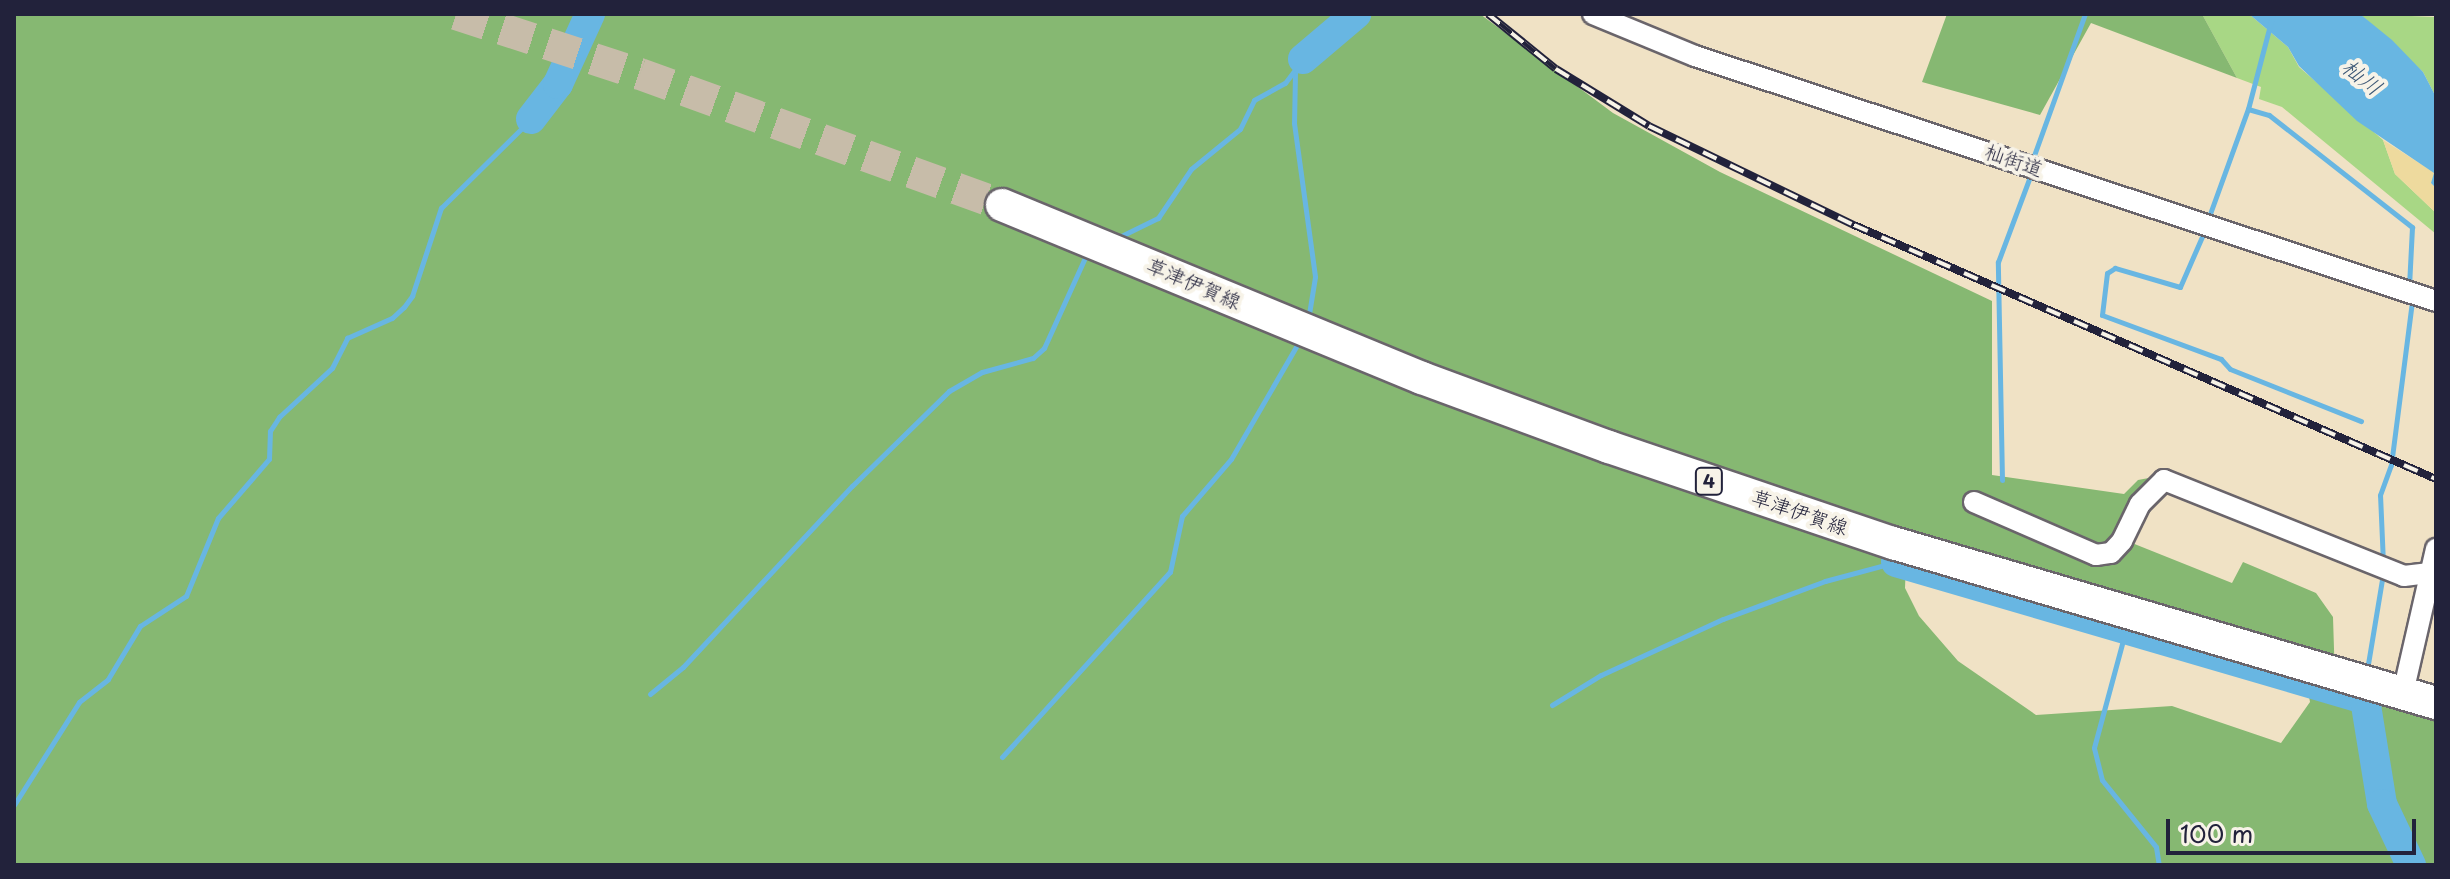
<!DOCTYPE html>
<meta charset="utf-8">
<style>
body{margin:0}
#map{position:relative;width:2450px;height:879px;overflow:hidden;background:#f0e2c5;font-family:"Playpen Sans","Klee One",sans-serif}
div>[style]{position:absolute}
.green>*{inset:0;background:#a8d785}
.forest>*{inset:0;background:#86b872}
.sand>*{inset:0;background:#eeda9e}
.water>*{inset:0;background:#68b6e2}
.stream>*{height:5px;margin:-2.5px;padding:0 2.5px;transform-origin:2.5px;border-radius:2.5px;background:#68b6e2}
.river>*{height:30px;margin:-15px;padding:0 15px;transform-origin:15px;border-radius:15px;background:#68b6e2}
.primary-tunnel>*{height:32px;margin-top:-16px;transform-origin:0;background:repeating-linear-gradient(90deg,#c7bca9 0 32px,transparent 0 48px)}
.roads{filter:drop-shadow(2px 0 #6a656b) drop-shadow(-2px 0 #6a656b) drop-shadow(0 2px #6a656b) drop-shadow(0 -2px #6a656b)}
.street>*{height:20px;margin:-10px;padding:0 10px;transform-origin:10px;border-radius:10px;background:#fff}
.primary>*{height:32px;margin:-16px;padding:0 16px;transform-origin:16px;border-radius:16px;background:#fff}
.rail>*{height:8px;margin-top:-4px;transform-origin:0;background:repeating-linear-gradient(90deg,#f7f3e8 0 15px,#22223b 0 30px);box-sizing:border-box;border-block:2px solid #22223b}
span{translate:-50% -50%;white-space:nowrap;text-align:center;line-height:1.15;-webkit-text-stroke:8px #f7f3e8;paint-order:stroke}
.shield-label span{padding:2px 6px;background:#f7f3e8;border:2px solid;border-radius:6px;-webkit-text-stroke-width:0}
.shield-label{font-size:18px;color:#22223b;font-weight:700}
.street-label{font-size:20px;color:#22223b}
.water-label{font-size:22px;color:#3a5675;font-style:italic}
.frame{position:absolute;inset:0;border:16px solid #22223b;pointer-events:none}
.scale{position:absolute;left:2166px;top:819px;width:250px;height:36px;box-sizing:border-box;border:4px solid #22223b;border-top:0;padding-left:10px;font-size:24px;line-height:28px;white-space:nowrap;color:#22223b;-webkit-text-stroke:6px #f7f3e8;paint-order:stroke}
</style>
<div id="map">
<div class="green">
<i style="clip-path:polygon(2202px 14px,2249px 14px,2288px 47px,2299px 67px,2383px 140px,2395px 174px,2436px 213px,2436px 234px,2282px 107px,2259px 99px,2261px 87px,2237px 78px)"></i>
<i style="clip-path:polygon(2360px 14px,2436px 17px,2436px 97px,2423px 72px)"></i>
</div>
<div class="forest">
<i style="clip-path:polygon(evenodd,14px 14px,1480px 14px,1613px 113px,1720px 172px,1992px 301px,1992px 475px,2124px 494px,2138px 480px,2154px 477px,2127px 541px,2232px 583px,2243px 562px,2316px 593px,2333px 617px,2335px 681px,2436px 716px,2436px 865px,14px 865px,14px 14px,1907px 537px,2300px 647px,2310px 702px,2281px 743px,2172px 706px,2036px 715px,1958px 661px,1919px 616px,1905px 588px,1907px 537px)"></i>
<i style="clip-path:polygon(1947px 14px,2202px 14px,2237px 78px,2091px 23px,2040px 115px,1922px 82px)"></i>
</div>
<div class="sand">
<i style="clip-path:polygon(2383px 140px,2435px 173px,2431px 183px,2436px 188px,2436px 213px,2395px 174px)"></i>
</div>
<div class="water">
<i style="clip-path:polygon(2249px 14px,2360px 14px,2392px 40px,2423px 72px,2436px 97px,2436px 188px,2431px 183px,2434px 173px,2357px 121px,2299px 66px,2288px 47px)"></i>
</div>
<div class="stream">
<i style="left:1295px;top:73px;width:50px;rotate:91.1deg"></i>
<i style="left:1294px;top:123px;width:155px;rotate:82.2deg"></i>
<i style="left:1315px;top:277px;width:44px;rotate:99.2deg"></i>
<i style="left:2248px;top:109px;width:22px;rotate:16deg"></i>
<i style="left:2269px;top:115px;width:182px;rotate:38.1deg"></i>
<i style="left:2412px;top:227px;width:60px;rotate:92.9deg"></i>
<i style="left:2032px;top:161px;width:156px;rotate:-70.2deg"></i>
<i style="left:2207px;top:222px;width:120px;rotate:-70.1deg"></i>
<i style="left:2248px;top:109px;width:98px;rotate:-75.3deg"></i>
<i style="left:2204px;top:232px;width:60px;rotate:113.6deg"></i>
<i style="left:2180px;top:287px;width:68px;rotate:-163.7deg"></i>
<i style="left:2115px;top:268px;width:9px;rotate:148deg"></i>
<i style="left:2107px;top:273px;width:42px;rotate:96.8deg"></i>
<i style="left:2102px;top:315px;width:127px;rotate:20.3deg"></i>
<i style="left:2221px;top:359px;width:13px;rotate:48deg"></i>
<i style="left:2230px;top:369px;width:141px;rotate:21.7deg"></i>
<i style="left:1117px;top:238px;width:46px;rotate:-26deg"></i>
<i style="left:1158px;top:218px;width:59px;rotate:-56deg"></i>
<i style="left:1191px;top:169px;width:63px;rotate:-39.2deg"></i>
<i style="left:1240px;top:129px;width:32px;rotate:-64deg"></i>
<i style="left:1254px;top:100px;width:35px;rotate:-29deg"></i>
<i style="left:1285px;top:83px;width:30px;rotate:-53deg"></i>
<i style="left:2002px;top:480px;width:218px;rotate:-91.1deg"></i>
<i style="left:1998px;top:262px;width:97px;rotate:-69.5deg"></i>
<i style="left:2383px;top:563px;width:68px;rotate:-92.5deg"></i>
<i style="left:2380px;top:495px;width:32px;rotate:-70deg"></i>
<i style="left:2391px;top:465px;width:165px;rotate:-82.7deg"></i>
<i style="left:2126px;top:629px;width:123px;rotate:105.1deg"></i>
<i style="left:2094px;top:748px;width:33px;rotate:76deg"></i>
<i style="left:2102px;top:780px;width:86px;rotate:51.1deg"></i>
<i style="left:2156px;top:847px;width:18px;rotate:81deg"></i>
<i style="left:2367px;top:670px;width:98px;rotate:-80.6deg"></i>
<i style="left:650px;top:694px;width:43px;rotate:-39.3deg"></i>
<i style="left:683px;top:667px;width:248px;rotate:-47deg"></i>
<i style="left:852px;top:486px;width:136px;rotate:-44.4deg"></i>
<i style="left:949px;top:391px;width:38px;rotate:-30deg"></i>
<i style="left:982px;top:372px;width:53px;rotate:-15.4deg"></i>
<i style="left:1033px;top:358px;width:15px;rotate:-42deg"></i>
<i style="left:1044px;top:348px;width:104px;rotate:-65.6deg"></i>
<i style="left:1552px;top:705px;width:57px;rotate:-31.5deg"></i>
<i style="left:1601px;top:675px;width:134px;rotate:-24.7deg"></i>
<i style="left:1723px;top:619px;width:109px;rotate:-20.4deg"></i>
<i style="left:1825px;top:581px;width:73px;rotate:-15deg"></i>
<i style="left:1002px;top:757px;width:250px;rotate:-47.8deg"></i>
<i style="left:1170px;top:572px;width:57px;rotate:-77.9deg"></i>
<i style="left:1182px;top:516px;width:75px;rotate:-49.3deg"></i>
<i style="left:1231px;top:459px;width:138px;rotate:-59.9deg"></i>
<i style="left:14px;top:805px;width:122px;rotate:-57.7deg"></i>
<i style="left:79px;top:702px;width:37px;rotate:-38deg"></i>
<i style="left:108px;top:679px;width:62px;rotate:-58.9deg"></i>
<i style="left:140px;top:626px;width:55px;rotate:-33.1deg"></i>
<i style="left:186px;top:596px;width:84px;rotate:-67.7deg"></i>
<i style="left:218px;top:518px;width:78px;rotate:-49.2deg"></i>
<i style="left:269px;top:459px;width:28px;rotate:-88deg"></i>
<i style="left:270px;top:431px;width:17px;rotate:-57deg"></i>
<i style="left:279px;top:417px;width:72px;rotate:-42.8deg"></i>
<i style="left:332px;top:368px;width:34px;rotate:-63deg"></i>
<i style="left:347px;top:338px;width:49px;rotate:-24deg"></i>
<i style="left:392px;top:318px;width:16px;rotate:-43deg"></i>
<i style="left:404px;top:307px;width:14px;rotate:-54deg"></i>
<i style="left:412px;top:296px;width:93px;rotate:-71.8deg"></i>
<i style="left:441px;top:208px;width:127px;rotate:-44.7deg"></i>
</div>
<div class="river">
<i style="left:1303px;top:59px;width:70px;rotate:-40.3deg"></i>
<i style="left:531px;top:119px;width:44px;rotate:-52.4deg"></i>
<i style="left:558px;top:84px;width:77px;rotate:-65.4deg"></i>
<i style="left:1896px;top:562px;width:489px;rotate:16.3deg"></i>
<i style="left:2365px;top:699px;width:106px;rotate:80.8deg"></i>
<i style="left:2382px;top:804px;width:68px;rotate:64.6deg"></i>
</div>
<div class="primary-tunnel">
<i style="left:456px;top:14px;width:194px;rotate:18.1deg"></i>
<i style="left:640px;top:74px;width:385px;rotate:19.9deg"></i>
</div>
<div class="roads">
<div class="street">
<i style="left:1593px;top:14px;width:110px;rotate:22.4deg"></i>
<i style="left:1695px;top:56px;width:780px;rotate:18.3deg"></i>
<i style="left:1974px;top:502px;width:133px;rotate:23.5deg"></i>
<i style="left:2096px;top:555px;width:15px;rotate:-8deg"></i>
<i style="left:2111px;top:553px;width:16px;rotate:-47deg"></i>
<i style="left:2122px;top:541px;width:41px;rotate:-64.1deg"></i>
<i style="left:2140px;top:504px;width:34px;rotate:-45deg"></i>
<i style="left:2164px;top:480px;width:258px;rotate:21.8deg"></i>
<i style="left:2404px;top:576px;width:26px;rotate:-7deg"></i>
<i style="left:2403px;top:693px;width:148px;rotate:-77.1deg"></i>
</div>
<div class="primary">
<i style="left:1002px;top:205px;width:454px;rotate:22.4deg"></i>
<i style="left:1422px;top:378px;width:199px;rotate:20.3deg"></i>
<i style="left:1609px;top:447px;width:300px;rotate:18.7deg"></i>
<i style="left:1893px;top:543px;width:566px;rotate:16.42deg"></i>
</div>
</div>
<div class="rail">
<i style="left:1488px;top:14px;width:87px;rotate:39deg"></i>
<i style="left:1556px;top:69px;width:109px;rotate:31.5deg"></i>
<i style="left:1649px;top:126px;width:228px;rotate:25.8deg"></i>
<i style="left:1854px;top:225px;width:635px;rotate:23.58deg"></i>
</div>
<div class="shield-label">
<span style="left:1709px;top:481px">4</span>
</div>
<div class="street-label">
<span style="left:2014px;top:160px;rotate:19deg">杣街道</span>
<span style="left:1194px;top:283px;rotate:23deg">草津伊賀線</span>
<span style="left:1800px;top:512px;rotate:19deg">草津伊賀線</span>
</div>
<div class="water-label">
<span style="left:2363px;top:76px;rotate:38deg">杣川</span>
</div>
<div class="frame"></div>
<div class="scale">100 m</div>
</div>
